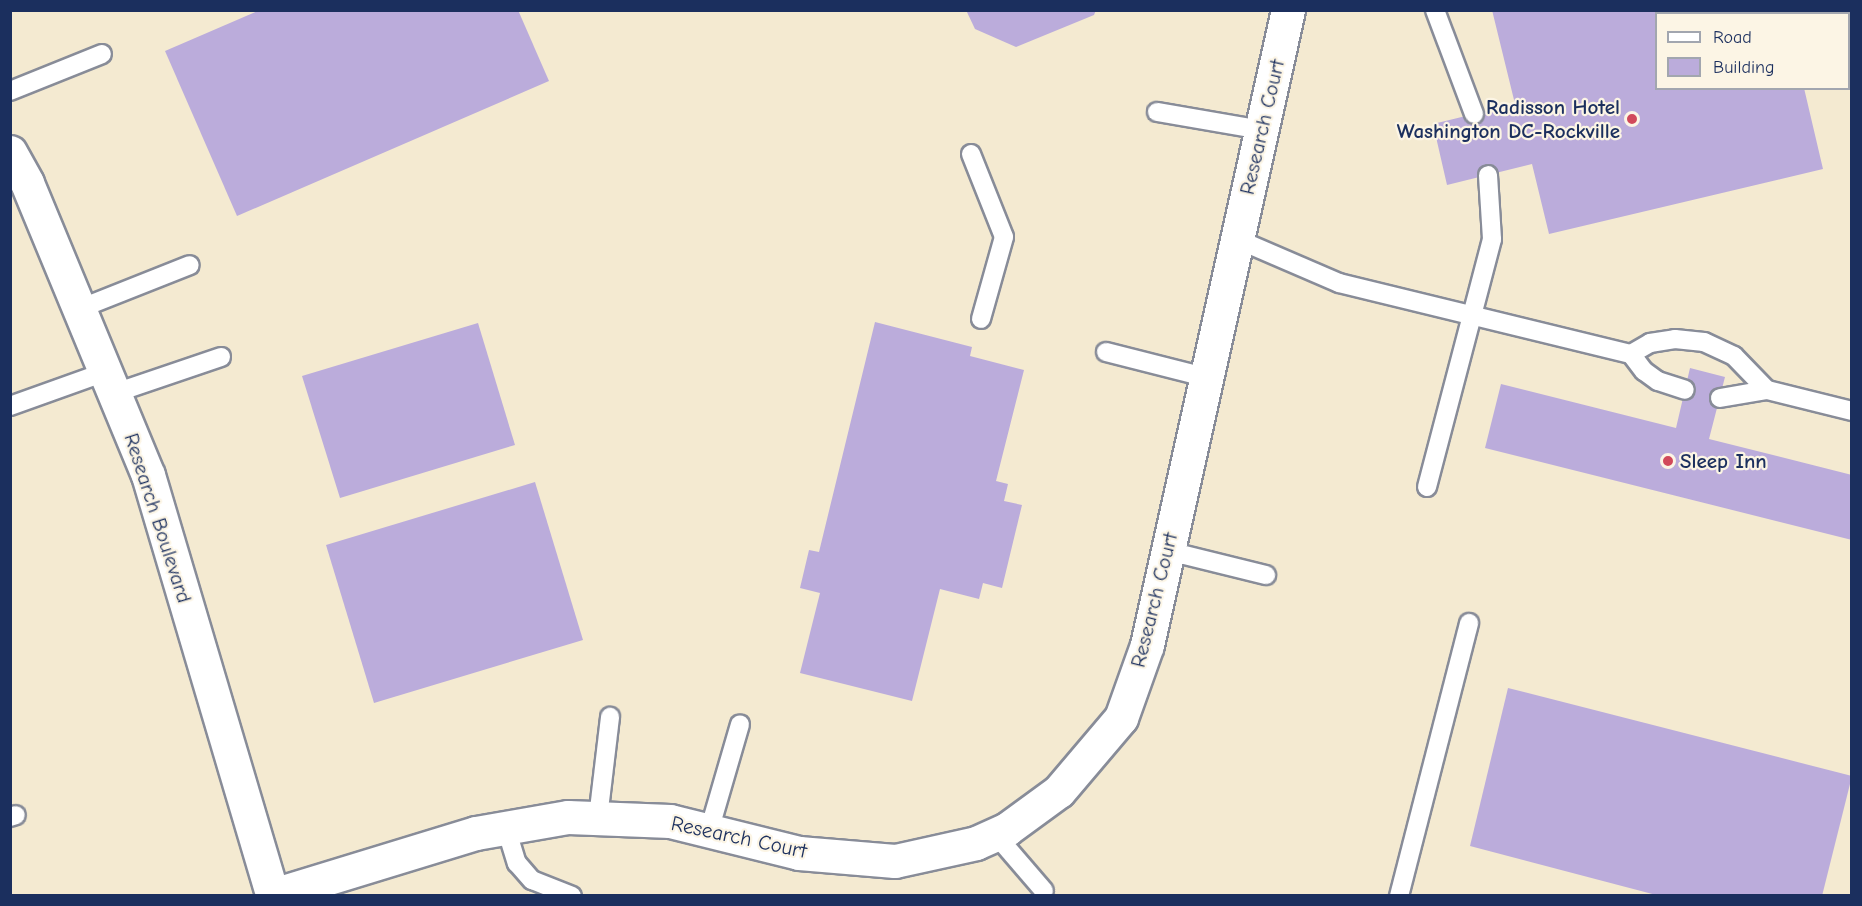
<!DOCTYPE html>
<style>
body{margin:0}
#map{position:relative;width:1862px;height:906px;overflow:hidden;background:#f4ead1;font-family:"Comic Neue",sans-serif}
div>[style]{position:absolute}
.building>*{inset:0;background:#bbacdb}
.roads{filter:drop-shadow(2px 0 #888c98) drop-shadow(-2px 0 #888c98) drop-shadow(0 2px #888c98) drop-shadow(0 -2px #888c98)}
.service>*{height:18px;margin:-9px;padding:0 9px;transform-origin:9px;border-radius:9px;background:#fff}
.minor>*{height:33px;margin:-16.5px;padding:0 16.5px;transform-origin:16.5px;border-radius:16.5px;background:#fff}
.tertiary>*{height:33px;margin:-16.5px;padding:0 16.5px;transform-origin:16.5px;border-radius:16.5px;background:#fff}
.dots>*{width:16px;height:16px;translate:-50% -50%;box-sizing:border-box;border:3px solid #fcf5e5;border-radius:50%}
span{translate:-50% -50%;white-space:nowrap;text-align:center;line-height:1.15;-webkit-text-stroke:4.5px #fcf5e5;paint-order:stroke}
.poi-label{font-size:21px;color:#1b2f5e;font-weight:700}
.right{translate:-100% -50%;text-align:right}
.left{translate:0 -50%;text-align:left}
.street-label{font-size:21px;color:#1b2f5e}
.frame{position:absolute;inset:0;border:12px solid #1b2f5e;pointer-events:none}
.legend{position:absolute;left:1655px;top:12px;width:195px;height:78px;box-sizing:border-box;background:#fcf5e5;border:2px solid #a2a6af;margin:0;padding:8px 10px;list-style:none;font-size:18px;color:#1b2f5e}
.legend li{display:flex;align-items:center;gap:12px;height:30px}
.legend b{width:30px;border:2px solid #a2a6af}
</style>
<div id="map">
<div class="building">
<i style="clip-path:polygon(260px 10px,518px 10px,549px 81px,237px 216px,165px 51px)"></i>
<i style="clip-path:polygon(966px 10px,1096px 10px,1094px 15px,1016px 47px,975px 29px)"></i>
<i style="clip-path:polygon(1492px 10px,1785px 10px,1786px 14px,1656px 14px,1656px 88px,1804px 88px,1823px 169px,1549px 234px,1532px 164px,1447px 185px,1433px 124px,1515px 104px)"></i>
<i style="clip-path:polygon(875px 322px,972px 347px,970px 356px,1024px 370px,996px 481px,1008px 484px,1004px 501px,1022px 505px,1002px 588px,983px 583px,979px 599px,940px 589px,912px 701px,800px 673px,820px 593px,800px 588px,809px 550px,819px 552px)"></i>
<i style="clip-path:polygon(478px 323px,515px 445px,340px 498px,302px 376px)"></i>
<i style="clip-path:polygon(1690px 368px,1725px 377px,1709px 439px,1852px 475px,1852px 540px,1485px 448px,1501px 384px,1676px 428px)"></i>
<i style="clip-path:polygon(535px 482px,583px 640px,374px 703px,326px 545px)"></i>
<i style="clip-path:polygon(1508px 688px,1852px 776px,1822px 896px,1660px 896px,1470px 846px)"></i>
</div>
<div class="roads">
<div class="service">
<i style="left:1435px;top:10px;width:111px;rotate:69.4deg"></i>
<i style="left:10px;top:91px;width:99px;rotate:-21.9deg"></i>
<i style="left:1157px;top:112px;width:107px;rotate:9.7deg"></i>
<i style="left:971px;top:154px;width:89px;rotate:68.3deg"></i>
<i style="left:1004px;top:237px;width:85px;rotate:105.7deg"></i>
<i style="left:1237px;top:239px;width:111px;rotate:23.3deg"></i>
<i style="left:1339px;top:283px;width:301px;rotate:13.7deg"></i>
<i style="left:1631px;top:354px;width:21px;rotate:53deg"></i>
<i style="left:1644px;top:371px;width:17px;rotate:36deg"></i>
<i style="left:1658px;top:381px;width:28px;rotate:18deg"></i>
<i style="left:79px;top:309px;width:119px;rotate:-21.6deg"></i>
<i style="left:1106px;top:352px;width:102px;rotate:14.2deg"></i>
<i style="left:1631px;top:354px;width:22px;rotate:-30deg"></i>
<i style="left:1650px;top:343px;width:25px;rotate:-9deg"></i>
<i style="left:1675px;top:339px;width:29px;rotate:6deg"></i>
<i style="left:1704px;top:342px;width:33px;rotate:25deg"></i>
<i style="left:1734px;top:356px;width:47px;rotate:45.9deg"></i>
<i style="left:115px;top:393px;width:112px;rotate:-18.8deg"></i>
<i style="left:1720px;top:398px;width:48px;rotate:-9.7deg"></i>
<i style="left:1767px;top:390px;width:88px;rotate:13.9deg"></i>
<i style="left:10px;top:406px;width:101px;rotate:-19.7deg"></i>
<i style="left:1427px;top:487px;width:256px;rotate:-75.3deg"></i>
<i style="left:1492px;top:239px;width:64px;rotate:-93.6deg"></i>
<i style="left:1168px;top:551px;width:101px;rotate:13.8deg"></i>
<i style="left:10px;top:817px;width:6px;rotate:-18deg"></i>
<i style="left:598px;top:818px;width:102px;rotate:-83.2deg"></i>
<i style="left:506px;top:828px;width:37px;rotate:73deg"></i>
<i style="left:517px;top:863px;width:23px;rotate:49deg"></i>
<i style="left:532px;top:880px;width:43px;rotate:21.8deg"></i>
<i style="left:709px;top:831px;width:111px;rotate:-73.8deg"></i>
<i style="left:995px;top:834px;width:75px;rotate:49.3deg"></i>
<i style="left:1399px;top:896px;width:282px;rotate:-75.6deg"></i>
</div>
<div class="minor">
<i style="left:273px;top:895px;width:212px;rotate:-17deg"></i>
<i style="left:476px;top:833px;width:93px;rotate:-9.9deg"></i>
<i style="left:568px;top:817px;width:102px;rotate:2.2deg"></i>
<i style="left:670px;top:821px;width:133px;rotate:13.9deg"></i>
<i style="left:799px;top:853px;width:96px;rotate:4.8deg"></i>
<i style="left:895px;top:861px;width:83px;rotate:-12.5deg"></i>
<i style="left:976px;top:843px;width:34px;rotate:-24deg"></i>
<i style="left:1007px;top:829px;width:64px;rotate:-36.2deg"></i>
<i style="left:1059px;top:791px;width:96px;rotate:-49.7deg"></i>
<i style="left:1121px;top:718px;width:77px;rotate:-70.4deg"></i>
<i style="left:1147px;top:645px;width:650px;rotate:-77.48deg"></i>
</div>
<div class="tertiary">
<i style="left:10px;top:152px;width:35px;rotate:61deg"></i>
<i style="left:27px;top:183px;width:316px;rotate:67.5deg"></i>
<i style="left:148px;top:475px;width:439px;rotate:73.5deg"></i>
</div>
</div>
<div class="dots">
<i style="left:1632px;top:119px;background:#d1495b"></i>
<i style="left:1668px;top:461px;background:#d1495b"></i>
</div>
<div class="poi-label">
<span class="right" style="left:1620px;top:119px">Radisson Hotel<br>Washington DC-Rockville</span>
<span class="left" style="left:1680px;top:461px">Sleep Inn</span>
</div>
<div class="street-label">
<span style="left:1262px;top:127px;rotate:-77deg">Research Court</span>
<span style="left:158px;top:518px;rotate:72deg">Research Boulevard</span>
<span style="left:1154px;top:600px;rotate:-76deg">Research Court</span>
<span style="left:739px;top:837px;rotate:12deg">Research Court</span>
</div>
<div class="frame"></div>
<ul class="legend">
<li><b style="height:8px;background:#fff"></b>Road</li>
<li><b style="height:16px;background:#bbacdb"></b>Building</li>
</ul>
</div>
